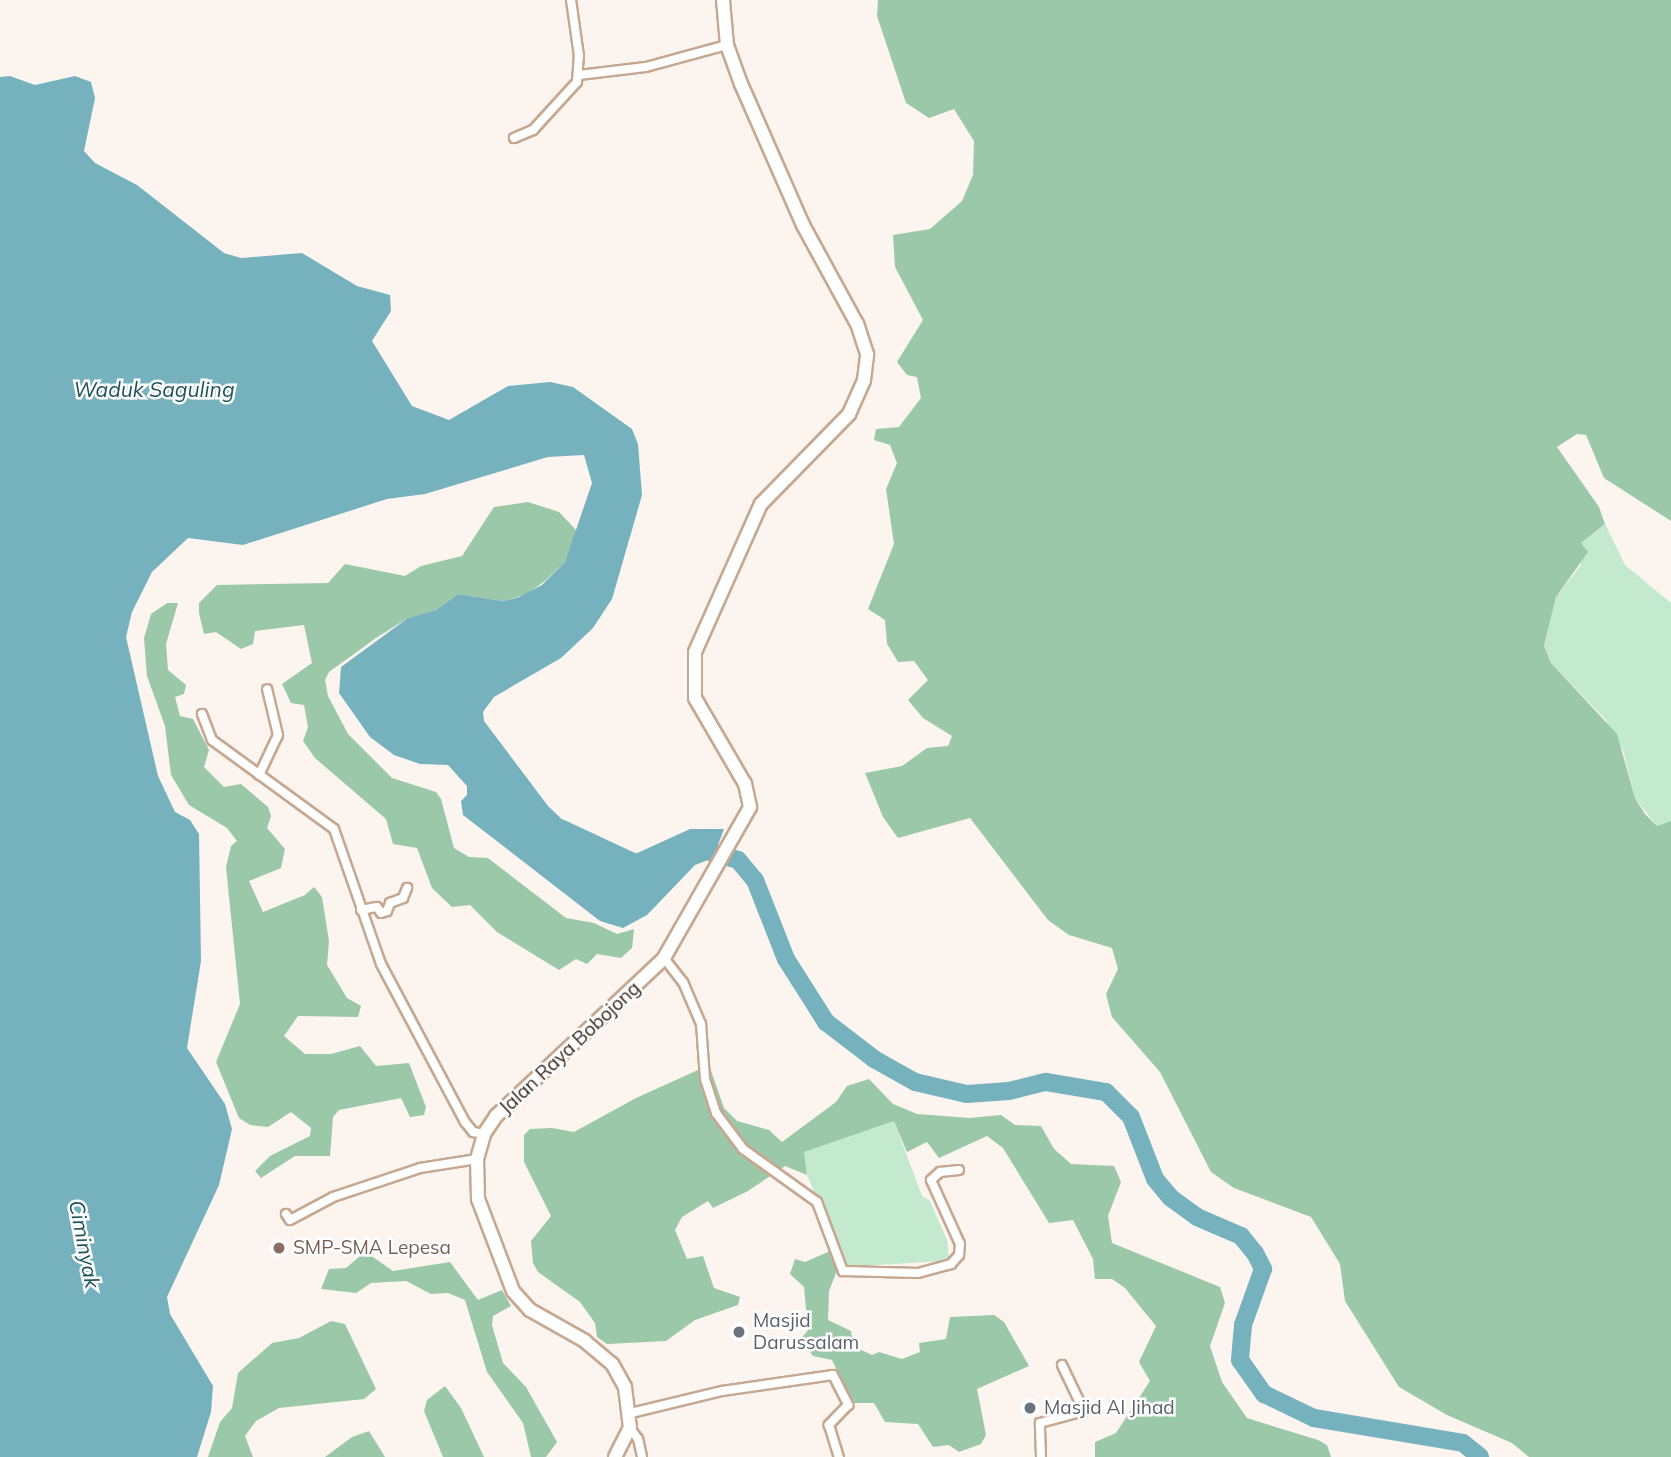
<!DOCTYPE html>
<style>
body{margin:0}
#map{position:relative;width:1671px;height:1457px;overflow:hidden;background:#fbf4ef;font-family:Mulish,sans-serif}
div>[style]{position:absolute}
.green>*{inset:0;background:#c3e9ce}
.forest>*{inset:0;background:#9bc8a9}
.water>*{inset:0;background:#76b2be}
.river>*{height:18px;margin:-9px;padding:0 9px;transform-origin:9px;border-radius:9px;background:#76b2be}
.roads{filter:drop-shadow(2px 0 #c6a891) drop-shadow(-2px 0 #c6a891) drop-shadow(0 2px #c6a891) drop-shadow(0 -2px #c6a891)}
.street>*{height:8px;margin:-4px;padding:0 4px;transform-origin:4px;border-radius:4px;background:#fff}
.secondary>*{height:12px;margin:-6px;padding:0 6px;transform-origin:6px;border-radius:6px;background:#fff}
.dots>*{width:19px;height:19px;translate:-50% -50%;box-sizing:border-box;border:4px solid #fff;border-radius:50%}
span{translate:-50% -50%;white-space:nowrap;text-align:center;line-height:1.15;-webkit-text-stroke:5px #fff;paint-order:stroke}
.street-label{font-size:19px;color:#352920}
.education-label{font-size:19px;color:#785e54}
.left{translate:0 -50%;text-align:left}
.worship-label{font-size:19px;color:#5b616d}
.water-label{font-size:21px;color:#1f535c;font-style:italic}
</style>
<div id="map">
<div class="green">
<i style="clip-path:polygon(1605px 524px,1625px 565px,1671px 603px,1671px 821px,1657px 826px,1635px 798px,1623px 750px,1606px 720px,1551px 663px,1544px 646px,1556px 597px,1581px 565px,1581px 543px)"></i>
<i style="clip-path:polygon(894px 1121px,922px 1196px,930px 1201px,947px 1240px,949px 1257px,942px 1261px,845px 1267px,807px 1175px,803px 1152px)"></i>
</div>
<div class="forest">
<i style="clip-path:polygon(878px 0,1671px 0,1671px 521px,1604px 478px,1586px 435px,1577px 434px,1557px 447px,1599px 507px,1605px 524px,1581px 543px,1588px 552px,1556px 597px,1544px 646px,1551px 663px,1617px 734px,1635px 798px,1645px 814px,1657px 826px,1671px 821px,1671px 1457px,1529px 1457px,1512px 1443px,1447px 1415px,1399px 1387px,1345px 1301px,1340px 1264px,1311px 1217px,1234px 1188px,1211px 1172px,1160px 1072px,1112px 1017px,1106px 994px,1118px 969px,1112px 948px,1069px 935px,1048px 920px,970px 818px,898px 838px,883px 817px,865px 773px,902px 766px,927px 748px,948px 746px,952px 736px,923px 718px,908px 700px,928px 680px,914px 661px,898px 662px,887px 644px,885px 620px,868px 609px,894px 544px,886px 489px,897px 463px,890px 445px,874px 440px,876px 429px,899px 427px,921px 398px,917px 377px,907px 375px,897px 362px,923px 320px,895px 267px,893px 235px,930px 229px,962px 201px,973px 175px,974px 141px,954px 109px,929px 118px,906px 103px,877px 16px)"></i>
<i style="clip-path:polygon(528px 502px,559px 512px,577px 531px,565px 562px,545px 581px,527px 594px,503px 601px,458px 594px,436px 610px,408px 618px,376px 638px,329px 672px,325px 680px,328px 696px,348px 734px,392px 778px,436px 792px,441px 799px,454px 848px,469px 857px,488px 858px,566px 918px,594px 923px,617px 934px,634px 929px,632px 948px,621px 958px,597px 954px,587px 964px,576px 959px,559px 970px,497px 932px,470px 905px,452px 907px,432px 888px,417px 848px,393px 844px,386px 819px,315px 758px,303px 741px,308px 727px,304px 705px,291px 703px,282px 684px,312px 663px,304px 625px,255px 631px,253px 644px,241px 649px,216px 632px,204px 634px,199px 613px,199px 603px,217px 585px,328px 583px,345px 564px,405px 576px,421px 566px,462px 556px,494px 507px)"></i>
<i style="clip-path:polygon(167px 603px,178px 603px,166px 644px,168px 670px,186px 685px,184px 694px,175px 697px,180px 716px,193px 719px,209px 750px,204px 767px,224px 787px,241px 784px,268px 807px,271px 816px,267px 828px,285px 849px,281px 868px,249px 881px,263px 912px,305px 895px,314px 887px,322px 897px,329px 941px,327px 965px,347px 998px,361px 1006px,358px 1017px,298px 1016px,284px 1036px,305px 1054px,331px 1054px,360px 1046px,376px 1066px,409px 1063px,426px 1107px,424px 1115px,410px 1117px,401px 1098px,339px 1110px,333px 1117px,330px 1156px,295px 1156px,261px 1178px,255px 1171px,270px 1156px,310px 1136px,311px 1128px,291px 1112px,268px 1127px,250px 1125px,239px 1118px,216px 1062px,240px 1004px,226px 867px,231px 846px,237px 841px,227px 828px,189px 805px,171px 775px,165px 726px,147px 676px,144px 638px,151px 614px)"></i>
<i style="clip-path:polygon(709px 1065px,724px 1108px,737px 1121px,769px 1130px,782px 1142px,836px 1102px,847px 1086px,869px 1079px,893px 1104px,917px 1114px,970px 1118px,1001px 1115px,1015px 1125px,1041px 1126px,1054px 1149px,1071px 1164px,1114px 1166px,1121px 1182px,1108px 1216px,1112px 1243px,1220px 1287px,1225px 1303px,1210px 1346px,1222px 1382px,1247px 1418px,1318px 1440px,1327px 1445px,1331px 1457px,1095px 1457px,1095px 1442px,1116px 1433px,1150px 1381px,1139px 1362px,1156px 1326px,1125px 1288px,1112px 1279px,1095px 1279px,1093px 1259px,1073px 1220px,1049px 1223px,1003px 1148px,987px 1136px,939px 1158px,927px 1142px,907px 1152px,894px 1121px,804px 1152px,807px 1175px,785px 1166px,748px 1191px,713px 1208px,708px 1201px,682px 1217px,675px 1230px,687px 1259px,703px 1256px,714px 1288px,740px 1297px,738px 1305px,695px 1320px,666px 1341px,607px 1344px,597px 1337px,595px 1323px,580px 1302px,538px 1272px,533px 1263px,531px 1241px,551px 1216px,524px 1162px,524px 1135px,530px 1129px,552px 1128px,574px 1132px,636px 1098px)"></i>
<i style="clip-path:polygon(837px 1248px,845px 1267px,836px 1273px,829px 1291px,828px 1320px,851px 1331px,853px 1346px,872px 1355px,879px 1352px,902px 1359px,920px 1352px,919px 1343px,946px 1339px,950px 1317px,994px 1315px,1004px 1322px,1029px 1366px,977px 1389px,986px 1435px,981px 1444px,959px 1452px,949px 1445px,933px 1447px,918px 1424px,885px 1422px,874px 1403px,853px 1403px,832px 1360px,813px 1356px,801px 1339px,808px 1330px,804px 1287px,790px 1274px,795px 1259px,805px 1262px)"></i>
<i style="clip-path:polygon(370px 1255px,393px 1271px,450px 1262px,478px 1300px,502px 1290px,511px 1306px,493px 1316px,492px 1325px,503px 1363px,526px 1387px,557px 1442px,546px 1457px,531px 1457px,523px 1423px,487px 1372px,465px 1300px,448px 1293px,431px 1294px,406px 1281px,371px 1283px,356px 1293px,321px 1289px,329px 1269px,346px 1268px,360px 1256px)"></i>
<i style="clip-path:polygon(331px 1321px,345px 1324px,376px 1389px,364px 1399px,279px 1408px,256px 1421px,245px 1436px,253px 1457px,208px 1457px,220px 1422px,232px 1408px,238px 1373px,272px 1343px,299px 1338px)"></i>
<i style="clip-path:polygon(445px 1386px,461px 1408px,484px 1457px,443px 1457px,424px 1411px,427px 1400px)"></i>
<i style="clip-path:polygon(369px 1431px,385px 1457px,325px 1457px,352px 1437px)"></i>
</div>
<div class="water">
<i style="clip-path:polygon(10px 76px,35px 85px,75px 76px,91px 82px,95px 98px,84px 151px,95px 163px,137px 185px,224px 253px,241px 258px,302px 253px,357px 286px,390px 295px,391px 311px,372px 341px,412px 406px,449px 420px,508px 386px,550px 382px,573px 387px,632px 429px,638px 444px,642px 495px,612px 599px,593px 628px,561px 658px,494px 697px,483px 712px,484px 721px,548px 806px,595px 851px,633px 855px,690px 829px,724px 829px,713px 858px,695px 865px,647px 915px,623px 928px,600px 921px,463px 815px,461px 801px,467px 795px,467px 786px,448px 765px,420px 764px,394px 755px,370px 737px,339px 693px,341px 667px,408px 618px,436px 610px,458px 594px,503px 601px,519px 597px,542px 585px,565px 562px,592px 483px,584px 455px,548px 457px,425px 494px,387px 499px,243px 545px,188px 538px,152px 572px,132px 612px,126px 637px,158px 776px,175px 812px,190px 820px,199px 834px,201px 961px,187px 1048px,225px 1104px,232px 1129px,219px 1185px,167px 1297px,170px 1314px,213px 1386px,211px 1412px,197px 1457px,0 1457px,0 77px)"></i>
</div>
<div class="river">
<i style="left:560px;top:828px;width:81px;rotate:25deg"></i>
<i style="left:707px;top:851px;width:32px;rotate:16deg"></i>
<i style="left:738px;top:860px;width:26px;rotate:50deg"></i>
<i style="left:755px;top:880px;width:85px;rotate:68.6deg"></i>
<i style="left:786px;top:959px;width:75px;rotate:57.6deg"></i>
<i style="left:826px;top:1022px;width:61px;rotate:37.6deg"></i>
<i style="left:874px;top:1059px;width:47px;rotate:29.3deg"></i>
<i style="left:915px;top:1082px;width:53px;rotate:13deg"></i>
<i style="left:967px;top:1094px;width:42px;rotate:-4.1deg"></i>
<i style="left:1009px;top:1091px;width:38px;rotate:-14deg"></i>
<i style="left:1046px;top:1082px;width:61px;rotate:9.5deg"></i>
<i style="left:1106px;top:1092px;width:35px;rotate:45deg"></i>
<i style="left:1131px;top:1117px;width:66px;rotate:68.8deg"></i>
<i style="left:1155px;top:1179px;width:25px;rotate:50deg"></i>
<i style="left:1171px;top:1198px;width:32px;rotate:36deg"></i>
<i style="left:1197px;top:1217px;width:48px;rotate:23.4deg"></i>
<i style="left:1241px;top:1236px;width:22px;rotate:51deg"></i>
<i style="left:1255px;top:1253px;width:18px;rotate:63deg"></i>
<i style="left:1263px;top:1269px;width:59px;rotate:109.7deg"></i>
<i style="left:1243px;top:1325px;width:35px;rotate:95deg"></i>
<i style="left:1240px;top:1360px;width:42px;rotate:54.8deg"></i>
<i style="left:1264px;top:1394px;width:55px;rotate:25.6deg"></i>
<i style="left:1314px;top:1418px;width:151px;rotate:9.5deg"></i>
<i style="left:1463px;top:1443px;width:22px;rotate:39deg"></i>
</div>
<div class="roads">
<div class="street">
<i style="left:579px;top:75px;width:67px;rotate:-6.8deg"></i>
<i style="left:646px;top:67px;width:84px;rotate:-15.2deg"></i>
<i style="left:514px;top:138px;width:21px;rotate:-23deg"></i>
<i style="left:533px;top:130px;width:65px;rotate:-47.5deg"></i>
<i style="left:577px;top:82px;width:26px;rotate:-86deg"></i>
<i style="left:579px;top:56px;width:57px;rotate:-98.1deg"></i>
<i style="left:202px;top:714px;width:28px;rotate:69deg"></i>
<i style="left:212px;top:740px;width:151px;rotate:36.1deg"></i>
<i style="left:334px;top:829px;width:143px;rotate:70.8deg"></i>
<i style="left:381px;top:964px;width:179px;rotate:62deg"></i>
<i style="left:465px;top:1122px;width:13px;rotate:51deg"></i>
<i style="left:473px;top:1132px;width:11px;rotate:10deg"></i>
<i style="left:259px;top:775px;width:44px;rotate:-64.6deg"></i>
<i style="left:278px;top:735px;width:47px;rotate:-103.4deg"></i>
<i style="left:361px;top:910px;width:16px;rotate:-11deg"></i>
<i style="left:377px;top:907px;width:7px;rotate:56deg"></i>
<i style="left:381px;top:913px;width:6px;rotate:-18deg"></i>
<i style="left:387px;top:911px;width:9px;rotate:-69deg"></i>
<i style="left:390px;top:903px;width:14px;rotate:-21deg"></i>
<i style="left:403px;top:898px;width:11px;rotate:-68deg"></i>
<i style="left:664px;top:958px;width:31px;rotate:52deg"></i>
<i style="left:683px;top:982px;width:46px;rotate:66.8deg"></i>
<i style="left:701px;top:1024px;width:55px;rotate:85.8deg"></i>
<i style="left:705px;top:1079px;width:36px;rotate:72deg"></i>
<i style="left:716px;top:1113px;width:45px;rotate:53.1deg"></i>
<i style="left:743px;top:1149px;width:91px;rotate:35.6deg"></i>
<i style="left:817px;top:1202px;width:74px;rotate:69.4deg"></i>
<i style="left:843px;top:1271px;width:75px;rotate:1.5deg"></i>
<i style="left:918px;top:1273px;width:34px;rotate:-15deg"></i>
<i style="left:951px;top:1264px;width:12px;rotate:-48deg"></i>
<i style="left:959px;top:1255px;width:11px;rotate:-85deg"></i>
<i style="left:960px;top:1244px;width:70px;rotate:-114.4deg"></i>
<i style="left:931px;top:1180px;width:12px;rotate:-42deg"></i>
<i style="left:940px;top:1172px;width:19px;rotate:-6deg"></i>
<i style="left:286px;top:1214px;width:7px;rotate:56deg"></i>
<i style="left:290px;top:1220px;width:49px;rotate:-28.1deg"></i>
<i style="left:333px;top:1197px;width:92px;rotate:-18.4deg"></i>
<i style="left:420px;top:1168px;width:58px;rotate:-9deg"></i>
<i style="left:631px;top:1413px;width:94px;rotate:-13.6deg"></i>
<i style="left:722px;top:1391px;width:112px;rotate:-8.2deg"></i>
<i style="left:833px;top:1375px;width:34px;rotate:63deg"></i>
<i style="left:848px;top:1405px;width:28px;rotate:134deg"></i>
<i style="left:829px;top:1425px;width:34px;rotate:73deg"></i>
<i style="left:630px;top:1428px;width:14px;rotate:54deg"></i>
<i style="left:638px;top:1439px;width:18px;rotate:77deg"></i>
<i style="left:1041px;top:1457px;width:34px;rotate:-92deg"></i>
<i style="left:1040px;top:1423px;width:46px;rotate:-15.3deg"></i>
<i style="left:1084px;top:1411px;width:51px;rotate:-115.6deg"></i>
</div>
<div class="secondary">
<i style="left:615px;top:1457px;width:33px;rotate:-63deg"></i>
<i style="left:630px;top:1428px;width:41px;rotate:-97deg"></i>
<i style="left:625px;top:1387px;width:26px;rotate:-119deg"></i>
<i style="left:612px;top:1364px;width:35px;rotate:-140deg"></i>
<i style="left:585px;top:1341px;width:63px;rotate:-150.6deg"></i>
<i style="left:530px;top:1310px;width:25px;rotate:-132deg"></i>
<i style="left:513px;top:1291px;width:98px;rotate:-110.8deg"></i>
<i style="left:478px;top:1199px;width:40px;rotate:-91.4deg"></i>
<i style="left:477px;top:1159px;width:26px;rotate:-74deg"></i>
<i style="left:484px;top:1134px;width:22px;rotate:-56deg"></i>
<i style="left:496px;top:1116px;width:231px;rotate:-43.2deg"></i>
<i style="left:664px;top:958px;width:174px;rotate:-60.3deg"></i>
<i style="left:750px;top:807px;width:24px;rotate:-102deg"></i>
<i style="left:745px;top:784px;width:99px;rotate:-120.2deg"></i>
<i style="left:695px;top:698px;width:46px;rotate:-90deg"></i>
<i style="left:695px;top:652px;width:162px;rotate:-66deg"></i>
<i style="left:761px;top:504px;width:126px;rotate:-45.6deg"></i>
<i style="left:849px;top:414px;width:37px;rotate:-66deg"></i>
<i style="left:864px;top:380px;width:26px;rotate:-83deg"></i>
<i style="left:867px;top:354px;width:32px;rotate:-108deg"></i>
<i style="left:857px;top:324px;width:113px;rotate:-118.6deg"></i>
<i style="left:803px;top:225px;width:154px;rotate:-113.7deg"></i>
<i style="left:741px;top:84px;width:41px;rotate:-109.7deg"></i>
<i style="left:727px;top:45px;width:45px;rotate:-95.1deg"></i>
</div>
</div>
<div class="dots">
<i style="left:279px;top:1248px;background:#8d6e63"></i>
<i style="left:739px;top:1332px;background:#6b7280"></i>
<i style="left:1030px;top:1408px;background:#6b7280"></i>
</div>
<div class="street-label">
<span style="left:570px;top:1048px;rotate:-43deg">Jalan Raya Bobojong</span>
</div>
<div class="education-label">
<span class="left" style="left:293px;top:1248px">SMP-SMA Lepesa</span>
</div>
<div class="worship-label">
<span class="left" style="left:753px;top:1332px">Masjid<br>Darussalam</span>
<span class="left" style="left:1044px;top:1408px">Masjid Al Jihad</span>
</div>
<div class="water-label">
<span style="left:154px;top:389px">Waduk Saguling</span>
<span style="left:85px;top:1244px;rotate:79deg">Ciminyak</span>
</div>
</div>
